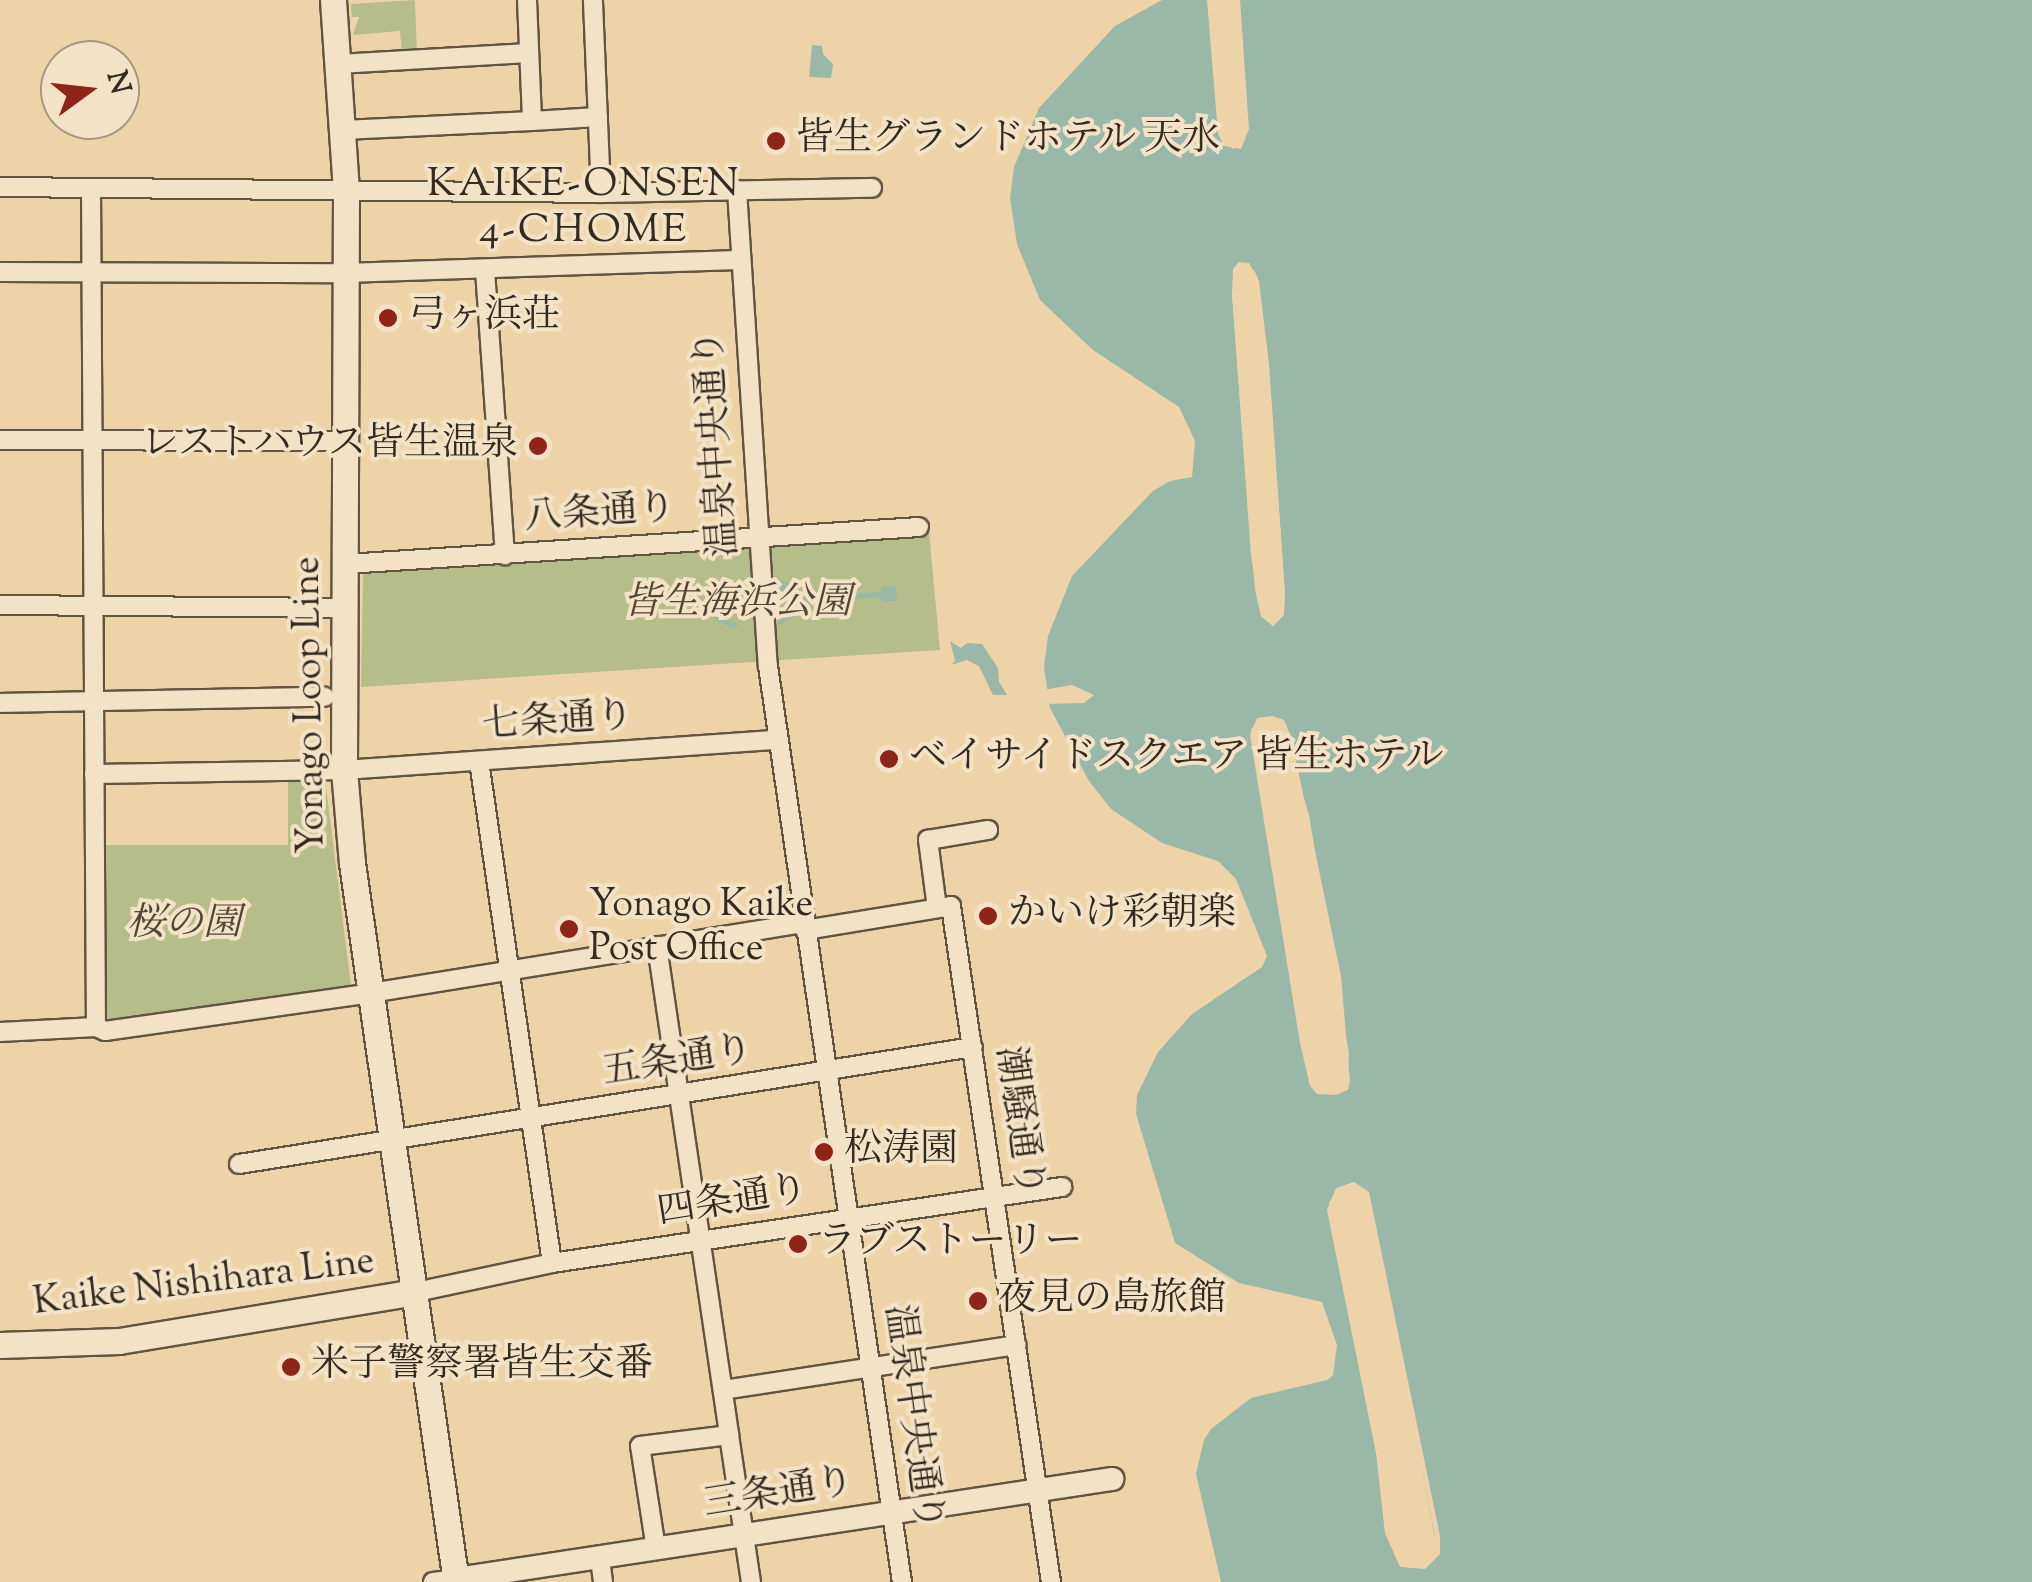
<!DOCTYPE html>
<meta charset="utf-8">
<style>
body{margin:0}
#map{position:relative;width:2032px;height:1582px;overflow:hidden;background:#eed3a9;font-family:"Sorts Mill Goudy","Noto Serif JP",serif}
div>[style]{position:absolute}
.green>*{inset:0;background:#b5bd8b}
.water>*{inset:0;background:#99b8a8}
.pier>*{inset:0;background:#eed3a9}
.roads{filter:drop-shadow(2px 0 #625442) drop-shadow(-2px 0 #625442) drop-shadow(0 2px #625442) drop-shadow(0 -2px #625442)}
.minor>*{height:18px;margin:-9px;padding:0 9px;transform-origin:9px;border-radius:9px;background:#f4e2c7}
.tertiary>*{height:22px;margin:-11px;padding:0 11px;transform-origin:11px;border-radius:11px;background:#f4e2c7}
.secondary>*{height:25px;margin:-12.5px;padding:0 12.5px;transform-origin:12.5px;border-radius:12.5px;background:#f4e2c7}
.dots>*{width:28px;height:28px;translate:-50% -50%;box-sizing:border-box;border:5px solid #f4e2c7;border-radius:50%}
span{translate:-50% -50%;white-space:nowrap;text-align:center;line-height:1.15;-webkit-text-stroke:8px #f4e2c7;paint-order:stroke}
.poi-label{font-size:38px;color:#332a20}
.left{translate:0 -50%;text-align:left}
.right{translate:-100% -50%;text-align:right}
.street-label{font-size:38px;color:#332a20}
.park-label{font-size:38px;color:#4d4735;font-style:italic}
.neighbourhood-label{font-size:40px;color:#332a20;letter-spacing:2.5px}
.north{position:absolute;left:40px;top:40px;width:100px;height:100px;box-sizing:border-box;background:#f4e2c7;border:2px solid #a79884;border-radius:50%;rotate:75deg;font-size:28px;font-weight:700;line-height:40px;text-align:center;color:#332a20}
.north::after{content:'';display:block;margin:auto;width:35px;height:45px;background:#8f2418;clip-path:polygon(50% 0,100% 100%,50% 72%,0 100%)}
</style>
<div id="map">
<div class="green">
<i style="clip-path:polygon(415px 0,417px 55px,402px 56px,400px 31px,353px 35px,359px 17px,352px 17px,351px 4px)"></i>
<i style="clip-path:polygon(929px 532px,940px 650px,361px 687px,363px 571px)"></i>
<i style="clip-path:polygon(288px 779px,325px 779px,351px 985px,109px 1020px,104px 1016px,103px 845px,288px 845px)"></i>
</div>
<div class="water">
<i style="clip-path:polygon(evenodd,1162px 0,1209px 0,1220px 133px,1233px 149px,1245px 140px,1238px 0,2032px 0,2032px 1582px,1221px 1582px,1196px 1474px,1204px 1440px,1211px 1429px,1251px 1398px,1327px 1380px,1333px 1375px,1337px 1345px,1322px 1302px,1239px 1283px,1175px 1243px,1136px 1114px,1137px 1095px,1158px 1052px,1192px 1014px,1262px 967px,1267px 956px,1236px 879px,1218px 861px,1162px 843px,1111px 809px,1089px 781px,1050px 708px,1044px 667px,1048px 636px,1072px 576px,1153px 491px,1170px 481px,1192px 477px,1195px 441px,1179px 407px,1093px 350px,1040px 300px,1017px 244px,1010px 198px,1014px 167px,1039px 108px,1115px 26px,1162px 0,1239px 262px,1254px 270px,1259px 281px,1267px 348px,1285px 594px,1284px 615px,1273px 626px,1261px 616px,1255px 590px,1232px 294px,1239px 262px,1162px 0,1264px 718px,1280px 719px,1309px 815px,1349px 1054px,1347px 1089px,1318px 1093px,1302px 1043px,1251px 729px,1264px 718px,1162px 0,1347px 1184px,1368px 1193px,1438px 1554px,1424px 1568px,1401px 1566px,1387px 1533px,1377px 1452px,1329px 1202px,1347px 1184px)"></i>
<i style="clip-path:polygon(812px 45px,822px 46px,823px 54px,833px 64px,831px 78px,809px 77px)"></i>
<i style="clip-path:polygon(775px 578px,793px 585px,800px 598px,881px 592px,881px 587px,896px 586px,897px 601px,882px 602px,881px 597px,801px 603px,796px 616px,779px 625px,778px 616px,786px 613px,791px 602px,788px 593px,777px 588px)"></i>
<i style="clip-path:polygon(735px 582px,720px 594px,717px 605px,727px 621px,738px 623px,734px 629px,715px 619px,711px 605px,718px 588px)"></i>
<i style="clip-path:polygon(950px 641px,961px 648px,967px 643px,982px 644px,998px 668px,999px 682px,1007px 695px,993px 695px,979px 666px,967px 660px,951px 665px,955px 661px)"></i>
</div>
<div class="pier">
<i style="clip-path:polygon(1207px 0,1214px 0,1225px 132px,1233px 144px,1242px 128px,1233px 0,1240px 0,1249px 129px,1241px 149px,1224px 146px,1218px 134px)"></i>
<i style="clip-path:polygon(evenodd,1239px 262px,1249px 263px,1258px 280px,1269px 363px,1285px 594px,1283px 615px,1273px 626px,1261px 616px,1251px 556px,1232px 294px,1233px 269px,1239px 262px,1245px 267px,1254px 282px,1268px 414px,1280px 594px,1279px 614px,1272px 621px,1264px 608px,1256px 556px,1237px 294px,1238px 271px,1245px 267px)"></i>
<i style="clip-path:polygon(1072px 685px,1094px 695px,1084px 703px,1045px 704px,1043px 690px)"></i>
<i style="clip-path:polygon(evenodd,1272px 716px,1284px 720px,1291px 736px,1341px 976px,1350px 1081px,1348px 1090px,1336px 1095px,1317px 1094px,1310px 1086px,1300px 1043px,1250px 735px,1257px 718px,1272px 716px,1272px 722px,1279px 724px,1285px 737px,1334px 977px,1344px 1080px,1335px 1089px,1315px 1084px,1307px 1042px,1256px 734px,1260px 724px,1272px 722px)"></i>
<i style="clip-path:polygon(evenodd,1354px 1182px,1369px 1192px,1440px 1536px,1440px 1554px,1425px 1569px,1400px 1567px,1385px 1533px,1376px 1453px,1327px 1210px,1336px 1188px,1354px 1182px,1345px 1190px,1353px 1189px,1364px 1195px,1402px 1373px,1435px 1536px,1433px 1553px,1423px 1563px,1404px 1562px,1391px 1532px,1382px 1451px,1333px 1209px,1337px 1196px,1345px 1190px)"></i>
</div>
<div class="roads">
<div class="minor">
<i style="left:527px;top:0;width:121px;rotate:87.6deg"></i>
<i style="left:532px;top:121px;width:66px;rotate:-3.5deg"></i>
<i style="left:338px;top:64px;width:191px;rotate:-3.3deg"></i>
<i style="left:343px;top:130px;width:189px;rotate:-2.7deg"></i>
<i style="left:0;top:187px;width:601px;rotate:0.57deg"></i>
<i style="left:601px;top:193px;width:193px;rotate:-92.4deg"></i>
<i style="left:91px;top:188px;width:839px;rotate:89.66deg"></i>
<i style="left:96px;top:1027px;width:10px;rotate:24deg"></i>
<i style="left:105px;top:1031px;width:269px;rotate:-8.1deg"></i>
<i style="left:371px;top:993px;width:439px;rotate:-9.2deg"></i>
<i style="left:737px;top:190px;width:477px;rotate:86.3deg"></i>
<i style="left:768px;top:666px;width:926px;rotate:81.68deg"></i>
<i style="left:601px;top:193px;width:271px;rotate:-1.1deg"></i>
<i style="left:485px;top:270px;width:286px;rotate:86deg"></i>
<i style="left:0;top:272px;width:345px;rotate:0.2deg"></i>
<i style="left:345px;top:273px;width:394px;rotate:-1.9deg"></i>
<i style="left:0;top:440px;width:346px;rotate:0.2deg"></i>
<i style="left:346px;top:564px;width:574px;rotate:-3.69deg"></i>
<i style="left:0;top:605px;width:345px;rotate:0.5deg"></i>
<i style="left:0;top:703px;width:325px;rotate:-1.1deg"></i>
<i style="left:479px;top:761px;width:507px;rotate:81.73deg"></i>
<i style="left:94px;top:774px;width:250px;rotate:-0.9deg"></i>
<i style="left:344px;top:770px;width:434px;rotate:-4deg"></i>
<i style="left:937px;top:908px;width:69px;rotate:-97.5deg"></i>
<i style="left:928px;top:840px;width:61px;rotate:-9.5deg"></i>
<i style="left:805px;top:930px;width:148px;rotate:-9.3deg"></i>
<i style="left:951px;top:906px;width:683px;rotate:81.59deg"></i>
<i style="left:657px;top:946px;width:494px;rotate:81.6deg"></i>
<i style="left:0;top:1032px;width:96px;rotate:-3deg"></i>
<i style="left:239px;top:1164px;width:743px;rotate:-9.06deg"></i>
<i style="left:416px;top:1292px;width:139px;rotate:-12deg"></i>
<i style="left:552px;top:1263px;width:516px;rotate:-8.48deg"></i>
<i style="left:723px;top:1390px;width:297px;rotate:-8.7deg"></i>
<i style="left:656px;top:1549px;width:104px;rotate:-98.8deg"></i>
<i style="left:640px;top:1446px;width:90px;rotate:-7deg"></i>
<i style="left:729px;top:1435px;width:149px;rotate:81.5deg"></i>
<i style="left:600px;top:1560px;width:22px;rotate:82deg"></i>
<i style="left:433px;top:1582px;width:23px;rotate:-7deg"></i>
</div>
<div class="tertiary">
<i style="left:456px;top:1579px;width:664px;rotate:-8.67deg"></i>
</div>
<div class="secondary">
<i style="left:333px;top:0;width:193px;rotate:86.1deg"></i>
<i style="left:346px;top:193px;width:577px;rotate:90.2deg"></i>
<i style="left:344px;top:770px;width:93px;rotate:85.1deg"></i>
<i style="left:352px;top:863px;width:726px;rotate:81.77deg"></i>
<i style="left:0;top:1345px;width:119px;rotate:-1.9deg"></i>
<i style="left:119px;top:1341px;width:301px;rotate:-9.4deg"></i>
</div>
</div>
<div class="dots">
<i style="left:776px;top:141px;background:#8f2418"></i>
<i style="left:388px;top:318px;background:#8f2418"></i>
<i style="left:538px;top:446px;background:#8f2418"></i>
<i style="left:889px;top:759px;background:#8f2418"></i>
<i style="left:988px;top:916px;background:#8f2418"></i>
<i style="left:569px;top:929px;background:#8f2418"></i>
<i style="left:824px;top:1152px;background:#8f2418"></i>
<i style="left:798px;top:1244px;background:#8f2418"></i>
<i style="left:978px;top:1301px;background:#8f2418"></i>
<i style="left:291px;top:1367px;background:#8f2418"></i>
</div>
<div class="poi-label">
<span class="left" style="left:796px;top:141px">皆生グランドホテル 天水</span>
<span class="left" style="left:408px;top:318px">弓ヶ浜荘</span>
<span class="right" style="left:518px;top:446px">レストハウス皆生温泉</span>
<span class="left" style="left:909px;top:759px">ベイサイドスクエア 皆生ホテル</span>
<span class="left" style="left:589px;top:929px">Yonago Kaike<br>Post Office</span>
<span class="left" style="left:1008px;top:916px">かいけ彩朝楽</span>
<span class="left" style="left:844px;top:1152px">松涛園</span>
<span class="left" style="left:818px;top:1244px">ラブストーリー</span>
<span class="left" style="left:998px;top:1301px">夜見の島旅館</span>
<span class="left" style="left:311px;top:1367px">米子警察署皆生交番</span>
</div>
<div class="street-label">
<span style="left:719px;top:443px;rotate:-94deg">温泉中央通り</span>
<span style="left:600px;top:515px;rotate:-4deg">八条通り</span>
<span style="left:312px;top:705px;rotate:-91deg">Yonago Loop Line</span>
<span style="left:558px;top:723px;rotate:-4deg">七条通り</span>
<span style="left:678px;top:1063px;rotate:-9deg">五条通り</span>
<span style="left:1017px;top:1122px;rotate:82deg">潮騒通り</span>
<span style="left:733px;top:1203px;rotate:-9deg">四条通り</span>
<span style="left:204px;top:1284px;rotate:-7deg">Kaike Nishihara Line</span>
<span style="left:911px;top:1418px;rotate:82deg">温泉中央通り</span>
<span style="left:779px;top:1495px;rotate:-9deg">三条通り</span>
</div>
<div class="park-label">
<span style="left:737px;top:605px">皆生海浜公園</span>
<span style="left:184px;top:926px">桜の園</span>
</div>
<div class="neighbourhood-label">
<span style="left:584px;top:209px">KAIKE-ONSEN<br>4-CHOME</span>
</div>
<div class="north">N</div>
</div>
